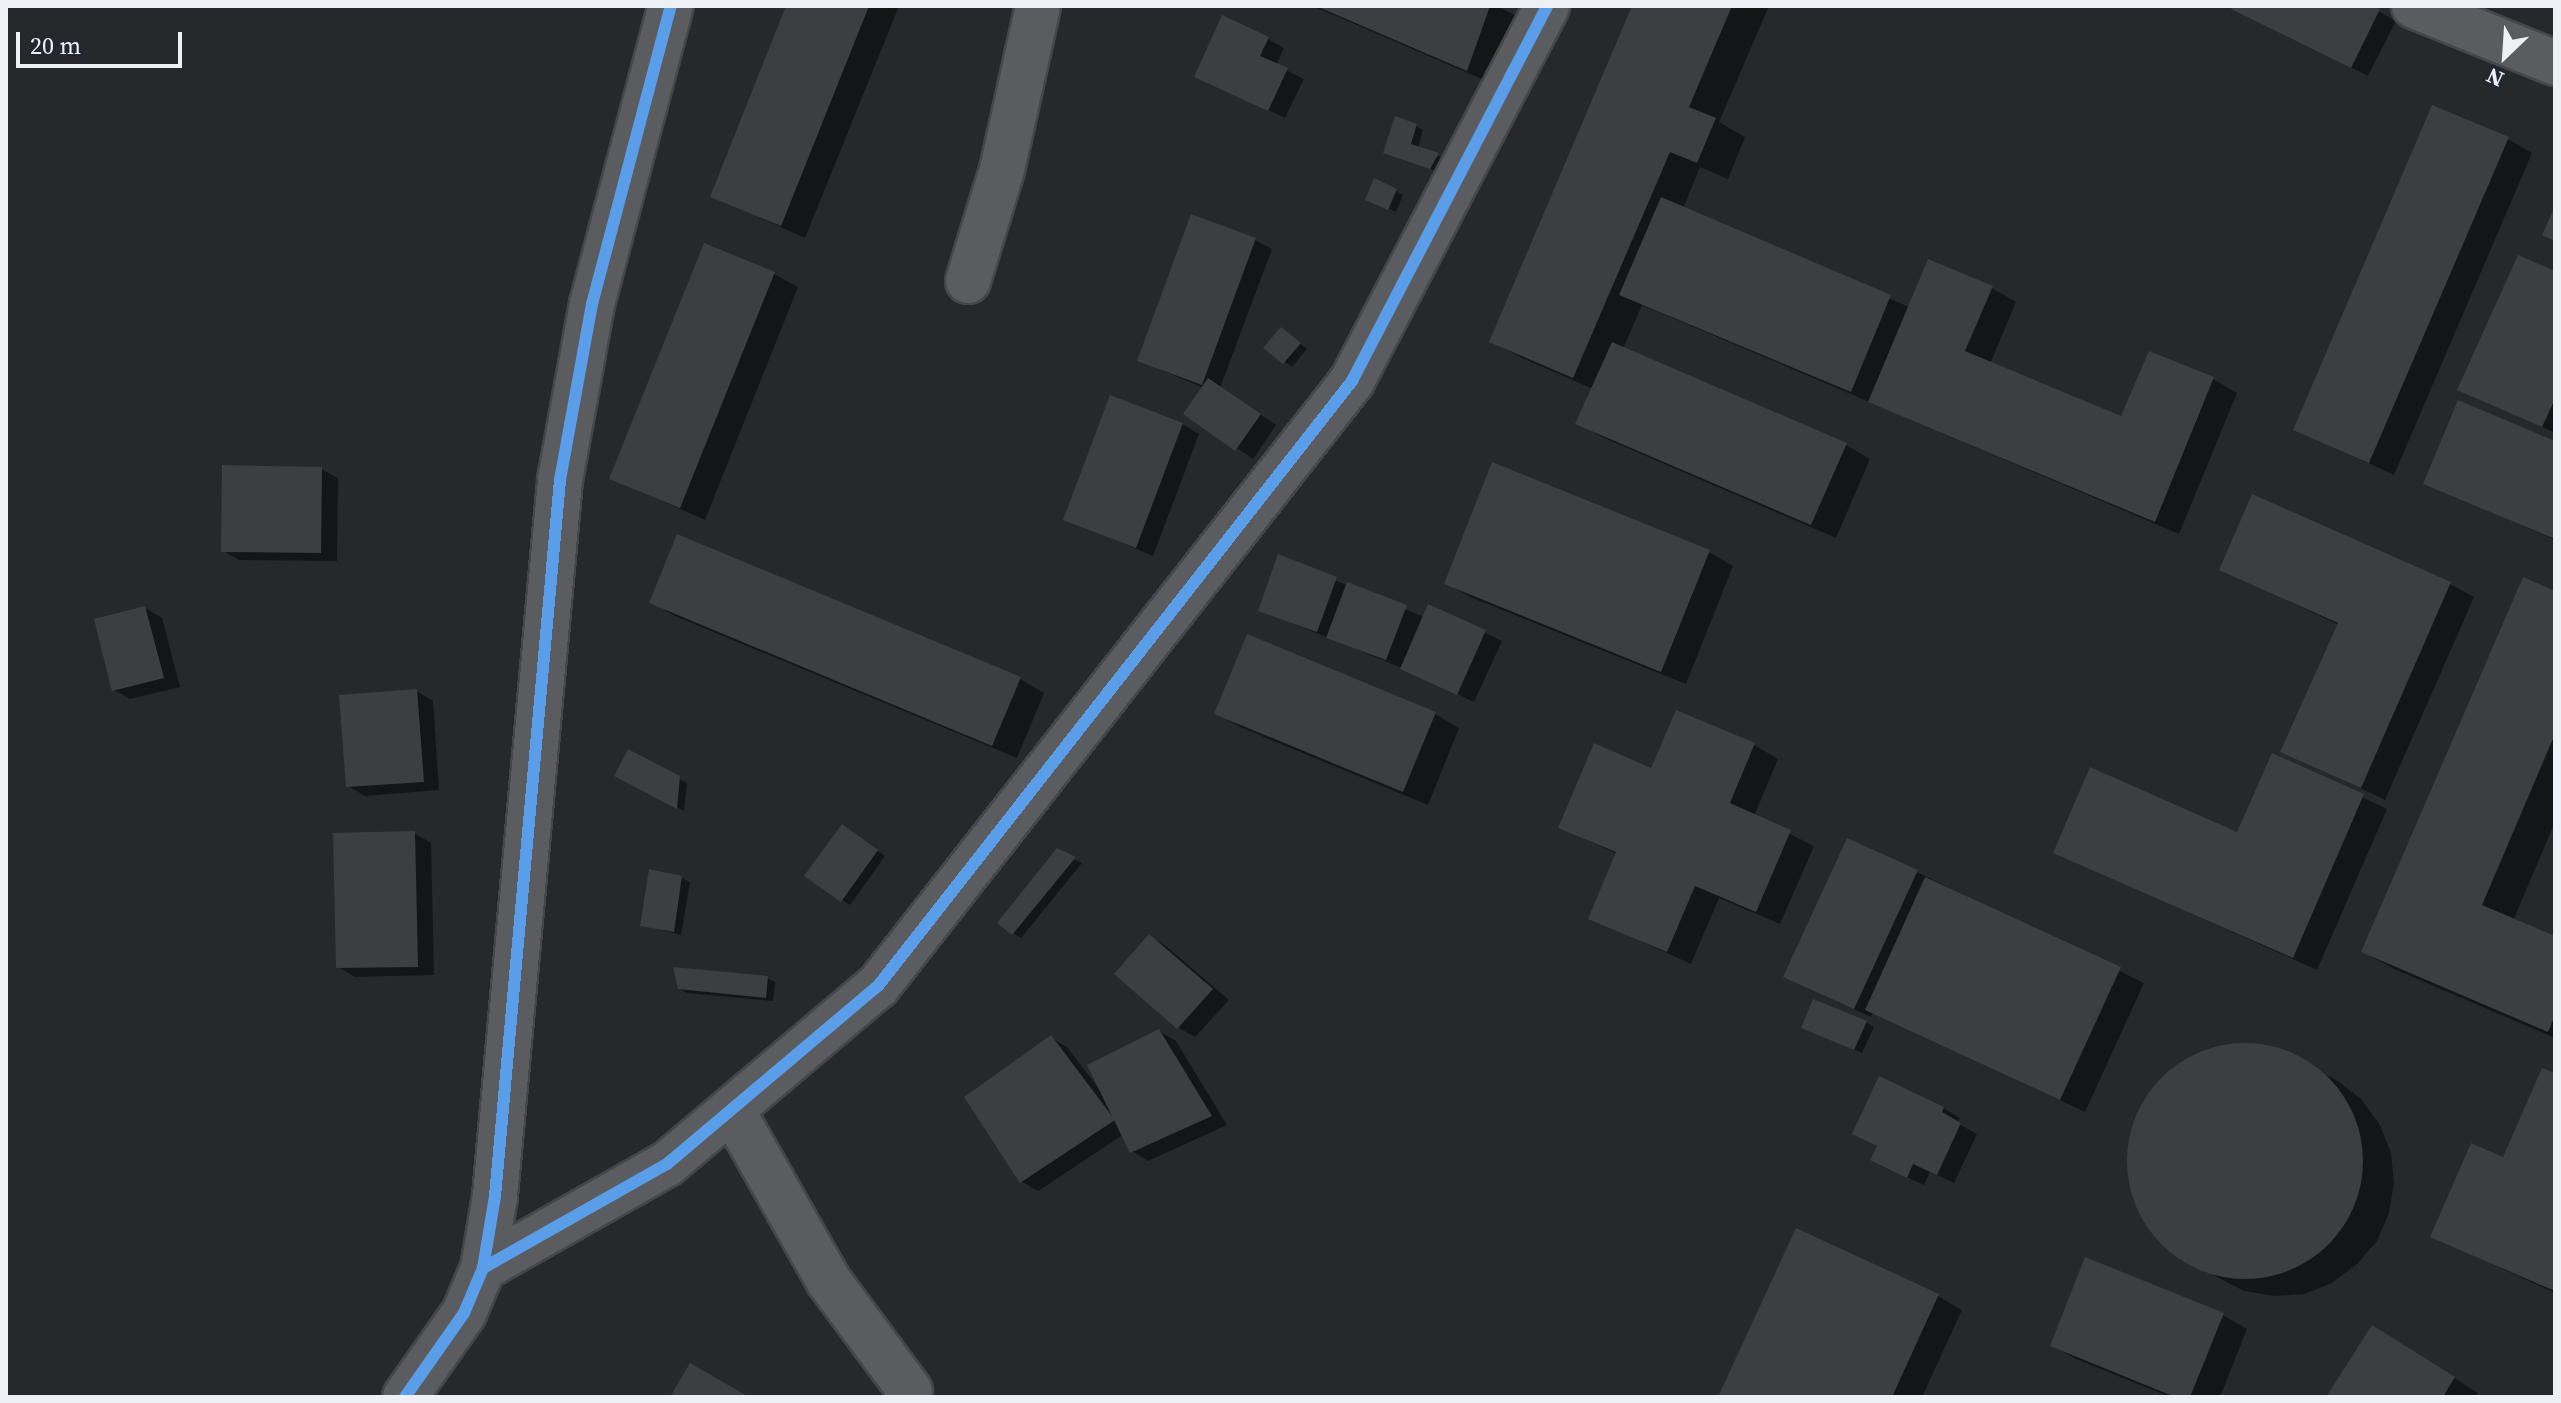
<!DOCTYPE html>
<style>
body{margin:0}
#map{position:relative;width:2561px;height:1403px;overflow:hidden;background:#26282c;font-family:"Source Serif 4",serif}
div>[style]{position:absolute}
.shadow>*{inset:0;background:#0007}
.building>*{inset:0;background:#3c3e42}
.round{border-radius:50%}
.roads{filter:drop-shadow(2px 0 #44464a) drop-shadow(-2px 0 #44464a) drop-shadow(0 2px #44464a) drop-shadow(0 -2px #44464a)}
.minor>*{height:44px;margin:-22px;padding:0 22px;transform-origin:22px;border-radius:22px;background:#5a5c60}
.cycleway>*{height:12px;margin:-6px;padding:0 6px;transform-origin:6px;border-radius:6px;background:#5a9eea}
span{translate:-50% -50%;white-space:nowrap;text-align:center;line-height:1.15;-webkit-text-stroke:6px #222730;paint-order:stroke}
.frame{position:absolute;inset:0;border:8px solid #edf1f6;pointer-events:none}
.north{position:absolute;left:2465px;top:16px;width:80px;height:80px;-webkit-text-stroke:6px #222730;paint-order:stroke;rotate:205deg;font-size:22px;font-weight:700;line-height:32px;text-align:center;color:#edf1f6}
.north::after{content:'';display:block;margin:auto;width:28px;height:36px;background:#edf1f6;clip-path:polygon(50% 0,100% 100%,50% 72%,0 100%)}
.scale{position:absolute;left:16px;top:32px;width:166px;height:36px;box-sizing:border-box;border:4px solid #edf1f6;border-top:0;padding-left:10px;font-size:24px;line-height:28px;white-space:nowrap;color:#edf1f6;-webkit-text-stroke:6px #222730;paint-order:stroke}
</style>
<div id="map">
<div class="shadow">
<i style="clip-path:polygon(788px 6px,899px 6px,805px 238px,712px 196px)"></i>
<i style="clip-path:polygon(1313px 6px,1497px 6px,1516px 16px,1491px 83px)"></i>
<i style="clip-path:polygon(1634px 6px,1769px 6px,1719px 122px,1745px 137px,1728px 179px,1700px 167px,1683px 209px,1909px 307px,1992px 288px,2016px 302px,1990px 364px,2122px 419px,2213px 379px,2237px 393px,2179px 534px,1642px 305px,1623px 349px,1846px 445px,1870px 459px,1836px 538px,1602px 437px,1578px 423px,1593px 389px,1522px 358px,1491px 341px)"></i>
<i style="clip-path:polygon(2235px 6px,2369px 6px,2396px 21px,2368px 76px,2250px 18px)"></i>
<i style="clip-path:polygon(1268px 39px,1284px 48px,1276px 65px,1304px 79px,1285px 118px,1197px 76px)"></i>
<i style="clip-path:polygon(1416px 126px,1423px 130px,1418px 148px,1446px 159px,1439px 172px,1385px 152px)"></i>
<i style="clip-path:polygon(2508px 139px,2532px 153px,2394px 475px,2295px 429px)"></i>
<i style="clip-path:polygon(1396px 191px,1403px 195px,1396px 212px,1372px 201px)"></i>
<i style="clip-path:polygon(1255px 240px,1272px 249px,1220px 388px,1276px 425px,1253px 459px,1186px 414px,1204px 388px,1140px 361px)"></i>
<i style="clip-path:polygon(774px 274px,798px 287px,705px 520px,611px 478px)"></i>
<i style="clip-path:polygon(2555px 274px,2555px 433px,2460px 389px)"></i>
<i style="clip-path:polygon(1289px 334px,1307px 349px,1292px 367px,1266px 348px)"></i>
<i style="clip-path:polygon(1182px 424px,1199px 434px,1153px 556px,1066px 519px)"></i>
<i style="clip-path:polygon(2555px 443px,2555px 540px,2426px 483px)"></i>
<i style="clip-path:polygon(321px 469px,338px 478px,337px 561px,239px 560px,223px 551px)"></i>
<i style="clip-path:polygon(1709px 552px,1733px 566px,1686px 684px,1470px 597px,1446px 583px)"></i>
<i style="clip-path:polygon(1279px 557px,1424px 617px,1429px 606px,1502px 641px,1474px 702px,1402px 668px,1260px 610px)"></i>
<i style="clip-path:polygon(2222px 569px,2450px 584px,2474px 597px,2385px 800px,2283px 751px,2339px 625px)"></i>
<i style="clip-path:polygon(2555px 593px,2555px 822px,2513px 921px,2555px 939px,2555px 1038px,2394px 969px,2363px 952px)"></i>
<i style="clip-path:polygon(651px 602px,1020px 679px,1044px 693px,1017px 758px,675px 616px)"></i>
<i style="clip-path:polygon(145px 608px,162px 618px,180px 687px,130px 699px,114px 690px)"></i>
<i style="clip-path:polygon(416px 691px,433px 701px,439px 790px,365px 796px,348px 786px)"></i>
<i style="clip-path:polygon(1216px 713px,1435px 714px,1459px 728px,1428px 805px,1240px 727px)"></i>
<i style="clip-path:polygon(1754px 745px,1778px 759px,1754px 816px,1814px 846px,1780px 924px,1719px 898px,1691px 964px,1590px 918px,1617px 854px,1560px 827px,1652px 770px)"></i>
<i style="clip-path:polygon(629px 752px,687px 783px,684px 811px,616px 775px)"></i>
<i style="clip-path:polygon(2273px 756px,2387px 809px,2317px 970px,2056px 852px,2238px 834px)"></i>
<i style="clip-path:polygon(850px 831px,885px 856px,850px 905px,842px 900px)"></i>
<i style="clip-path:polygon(414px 833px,431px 843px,434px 975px,355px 977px,338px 967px)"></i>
<i style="clip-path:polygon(1058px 851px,1082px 863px,1021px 938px,1013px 933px)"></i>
<i style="clip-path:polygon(1917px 872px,2144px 983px,2085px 1112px,1873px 1012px,1871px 1017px,1785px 977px)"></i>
<i style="clip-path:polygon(682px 878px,690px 882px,681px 935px,642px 925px)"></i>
<i style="clip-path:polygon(1150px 937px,1166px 946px,1229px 1000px,1195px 1037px,1179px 1028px,1117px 974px)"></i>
<i style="clip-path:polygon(767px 978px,775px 982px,773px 1001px,687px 993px,679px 988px)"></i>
<i style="clip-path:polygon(1866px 1022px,1874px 1027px,1862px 1053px,1811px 1031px)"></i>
<i style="clip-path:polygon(1159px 1031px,1176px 1041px,1227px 1125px,1148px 1161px,1132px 1151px,1124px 1134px,1038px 1191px,1021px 1181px,1051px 1038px,1067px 1047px,1099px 1089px)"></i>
<i style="clip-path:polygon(2248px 1045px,2279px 1050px,2338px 1081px,2362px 1100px,2380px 1125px,2391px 1153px,2394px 1183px,2389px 1213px,2377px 1241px,2357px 1264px,2332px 1283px,2304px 1294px,2274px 1296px,2244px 1291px,2184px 1260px,2161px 1241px,2142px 1216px,2131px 1187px,2128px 1157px,2133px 1127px,2146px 1100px,2165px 1076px,2189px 1059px,2218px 1048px)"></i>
<i style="clip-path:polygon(2555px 1075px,2555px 1293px,2432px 1236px,2504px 1159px)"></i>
<i style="clip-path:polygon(1943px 1108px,1960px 1118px,1957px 1123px,1977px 1134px,1954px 1183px,1930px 1172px,1924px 1185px,1889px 1169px,1879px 1147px,1854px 1134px)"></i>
<i style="clip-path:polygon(2086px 1260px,2223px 1315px,2247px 1329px,2220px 1397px,2170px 1397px,2076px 1359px,2052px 1345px)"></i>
<i style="clip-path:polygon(1938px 1296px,1962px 1310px,1922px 1397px,1721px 1397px)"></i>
<i style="clip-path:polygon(2397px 1341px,2478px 1393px,2475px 1397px,2328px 1397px)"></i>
</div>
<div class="building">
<i style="clip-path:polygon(786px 6px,869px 6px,781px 226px,710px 197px)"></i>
<i style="clip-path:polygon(1316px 6px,1490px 6px,1467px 71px)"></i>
<i style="clip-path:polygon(1632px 6px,1732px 6px,1689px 107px,1716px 118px,1697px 163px,1670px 152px,1573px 378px,1489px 342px)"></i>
<i style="clip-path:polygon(2233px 6px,2373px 6px,2380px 9px,2351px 68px,2231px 9px)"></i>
<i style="clip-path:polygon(1222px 15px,1269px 37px,1260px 56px,1288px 68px,1268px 111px,1194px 77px)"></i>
<i style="clip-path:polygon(2432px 105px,2509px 137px,2369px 463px,2293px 430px)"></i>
<i style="clip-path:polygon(1395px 116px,1417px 124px,1411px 144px,1439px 153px,1430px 169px,1383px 153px)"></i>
<i style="clip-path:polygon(1374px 178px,1397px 189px,1388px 210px,1365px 200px)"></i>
<i style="clip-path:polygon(1661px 197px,1891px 295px,1851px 392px,1619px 295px)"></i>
<i style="clip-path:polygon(2555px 206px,2555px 241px,2542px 235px)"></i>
<i style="clip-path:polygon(1191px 214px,1256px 238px,1202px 385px,1137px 361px)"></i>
<i style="clip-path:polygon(704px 243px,775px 272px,680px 508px,609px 479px)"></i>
<i style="clip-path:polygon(2518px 255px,2555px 271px,2555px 399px,2542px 427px,2457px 390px)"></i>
<i style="clip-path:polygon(1928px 259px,1993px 286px,1965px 351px,2121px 416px,2149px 351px,2214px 377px,2155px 522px,1868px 402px)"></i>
<i style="clip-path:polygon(1281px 327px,1301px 343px,1283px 364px,1263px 348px)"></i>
<i style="clip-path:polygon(1612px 342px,1847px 443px,1811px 525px,1575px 424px)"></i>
<i style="clip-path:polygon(1208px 378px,1261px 414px,1235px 451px,1183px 414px)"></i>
<i style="clip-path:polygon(1110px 395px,1183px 423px,1136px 548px,1063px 520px)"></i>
<i style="clip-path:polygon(2458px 400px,2555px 441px,2555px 539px,2423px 484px)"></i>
<i style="clip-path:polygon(1492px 462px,1710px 550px,1661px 672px,1444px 584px)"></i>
<i style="clip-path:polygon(222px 465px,322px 467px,321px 553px,221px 552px)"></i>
<i style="clip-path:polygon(2252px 494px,2451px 582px,2361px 788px,2280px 752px,2338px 623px,2219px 570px)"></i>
<i style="clip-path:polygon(677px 534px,1021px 677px,992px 746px,649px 603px)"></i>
<i style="clip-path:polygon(1278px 554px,1337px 577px,1317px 632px,1258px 611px)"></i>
<i style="clip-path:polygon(2523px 577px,2555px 591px,2555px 734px,2482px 905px,2555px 936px,2555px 1015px,2548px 1032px,2361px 952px)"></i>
<i style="clip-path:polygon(1347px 582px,1407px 605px,1386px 660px,1326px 638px)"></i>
<i style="clip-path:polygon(1428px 604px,1486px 630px,1457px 695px,1400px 669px)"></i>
<i style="clip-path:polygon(145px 606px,164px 678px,112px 691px,94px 619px)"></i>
<i style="clip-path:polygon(1247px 634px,1436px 712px,1403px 792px,1214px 714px)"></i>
<i style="clip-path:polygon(417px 689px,424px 782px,346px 787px,339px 695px)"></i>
<i style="clip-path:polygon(1676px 710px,1755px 743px,1730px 803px,1791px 830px,1756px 912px,1695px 886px,1667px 952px,1588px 919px,1616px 852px,1558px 828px,1594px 743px,1651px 768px)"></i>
<i style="clip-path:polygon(628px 749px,680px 776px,677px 809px,614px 776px)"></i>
<i style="clip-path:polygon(2272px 753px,2364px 794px,2293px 958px,2053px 853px,2090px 767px,2237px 832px)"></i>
<i style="clip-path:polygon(842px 824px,878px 850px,841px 902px,804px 876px)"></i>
<i style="clip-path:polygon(415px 831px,418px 967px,336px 968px,333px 833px)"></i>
<i style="clip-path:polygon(1847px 838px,1918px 870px,1854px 1009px,1783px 977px)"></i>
<i style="clip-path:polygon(1057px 848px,1076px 857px,1012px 935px,997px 923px)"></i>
<i style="clip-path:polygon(649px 869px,682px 876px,674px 932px,640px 926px)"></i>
<i style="clip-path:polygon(1925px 877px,2121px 967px,2060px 1100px,1865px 1010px)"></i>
<i style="clip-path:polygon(1149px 934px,1213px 989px,1177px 1029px,1114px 974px)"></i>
<i style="clip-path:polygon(673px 967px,768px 976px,766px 998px,678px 989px)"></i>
<i style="clip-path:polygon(1813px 999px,1867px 1021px,1854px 1050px,1801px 1028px)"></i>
<i style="clip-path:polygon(1159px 1029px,1212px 1116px,1130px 1153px,1087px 1065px)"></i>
<i style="clip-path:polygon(1051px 1035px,1115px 1120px,1020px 1183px,964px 1097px)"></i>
<i class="round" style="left:2127px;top:1043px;width:236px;height:236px"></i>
<i style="clip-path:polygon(2542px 1068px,2555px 1073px,2555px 1291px,2430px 1237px,2471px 1143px,2503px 1157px)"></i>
<i style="clip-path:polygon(1879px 1076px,1944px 1107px,1942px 1112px,1961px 1123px,1937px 1175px,1913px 1164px,1907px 1178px,1870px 1160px,1877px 1146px,1852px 1134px)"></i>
<i style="clip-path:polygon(1796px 1228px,1939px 1294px,1892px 1397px,1718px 1397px)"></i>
<i style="clip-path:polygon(2085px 1257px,2224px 1313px,2190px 1397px,2175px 1397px,2050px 1346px)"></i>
<i style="clip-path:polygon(2372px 1325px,2455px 1377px,2443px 1397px,2326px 1397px)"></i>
<i style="clip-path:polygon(690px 1363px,749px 1397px,670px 1397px)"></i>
</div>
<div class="roads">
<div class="minor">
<i style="left:2414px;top:6px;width:152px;rotate:22deg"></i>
<i style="left:968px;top:281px;width:116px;rotate:-73deg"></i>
<i style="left:1002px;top:170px;width:168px;rotate:-77.6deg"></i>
<i style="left:732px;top:1110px;width:195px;rotate:60.5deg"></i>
<i style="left:828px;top:1280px;width:138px;rotate:53.5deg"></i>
<i style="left:483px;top:1268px;width:211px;rotate:-29.5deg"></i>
<i style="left:667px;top:1164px;width:276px;rotate:-40.2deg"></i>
<i style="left:878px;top:986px;width:769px;rotate:-51.92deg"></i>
<i style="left:1352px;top:381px;width:423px;rotate:-62.5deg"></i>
<i style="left:405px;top:1397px;width:103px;rotate:-54.9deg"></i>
<i style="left:464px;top:1313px;width:49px;rotate:-67.1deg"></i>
<i style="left:483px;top:1268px;width:73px;rotate:-80.5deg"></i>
<i style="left:495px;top:1196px;width:719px;rotate:-84.81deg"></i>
<i style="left:560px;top:480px;width:179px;rotate:-79.7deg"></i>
<i style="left:592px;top:304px;width:308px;rotate:-75.2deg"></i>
</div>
</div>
<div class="cycleway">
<i style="left:483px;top:1268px;width:211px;rotate:-29.5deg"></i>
<i style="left:667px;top:1164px;width:276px;rotate:-40.2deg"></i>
<i style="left:878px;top:986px;width:769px;rotate:-51.92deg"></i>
<i style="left:1352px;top:381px;width:423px;rotate:-62.5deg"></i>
<i style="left:405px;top:1397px;width:103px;rotate:-54.9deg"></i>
<i style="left:464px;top:1313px;width:49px;rotate:-67.1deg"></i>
<i style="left:483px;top:1268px;width:73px;rotate:-80.5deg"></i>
<i style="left:495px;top:1196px;width:719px;rotate:-84.81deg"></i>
<i style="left:560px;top:480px;width:179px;rotate:-79.7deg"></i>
<i style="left:592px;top:304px;width:308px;rotate:-75.2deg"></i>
</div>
<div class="frame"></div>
<div class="north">N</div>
<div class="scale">20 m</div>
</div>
